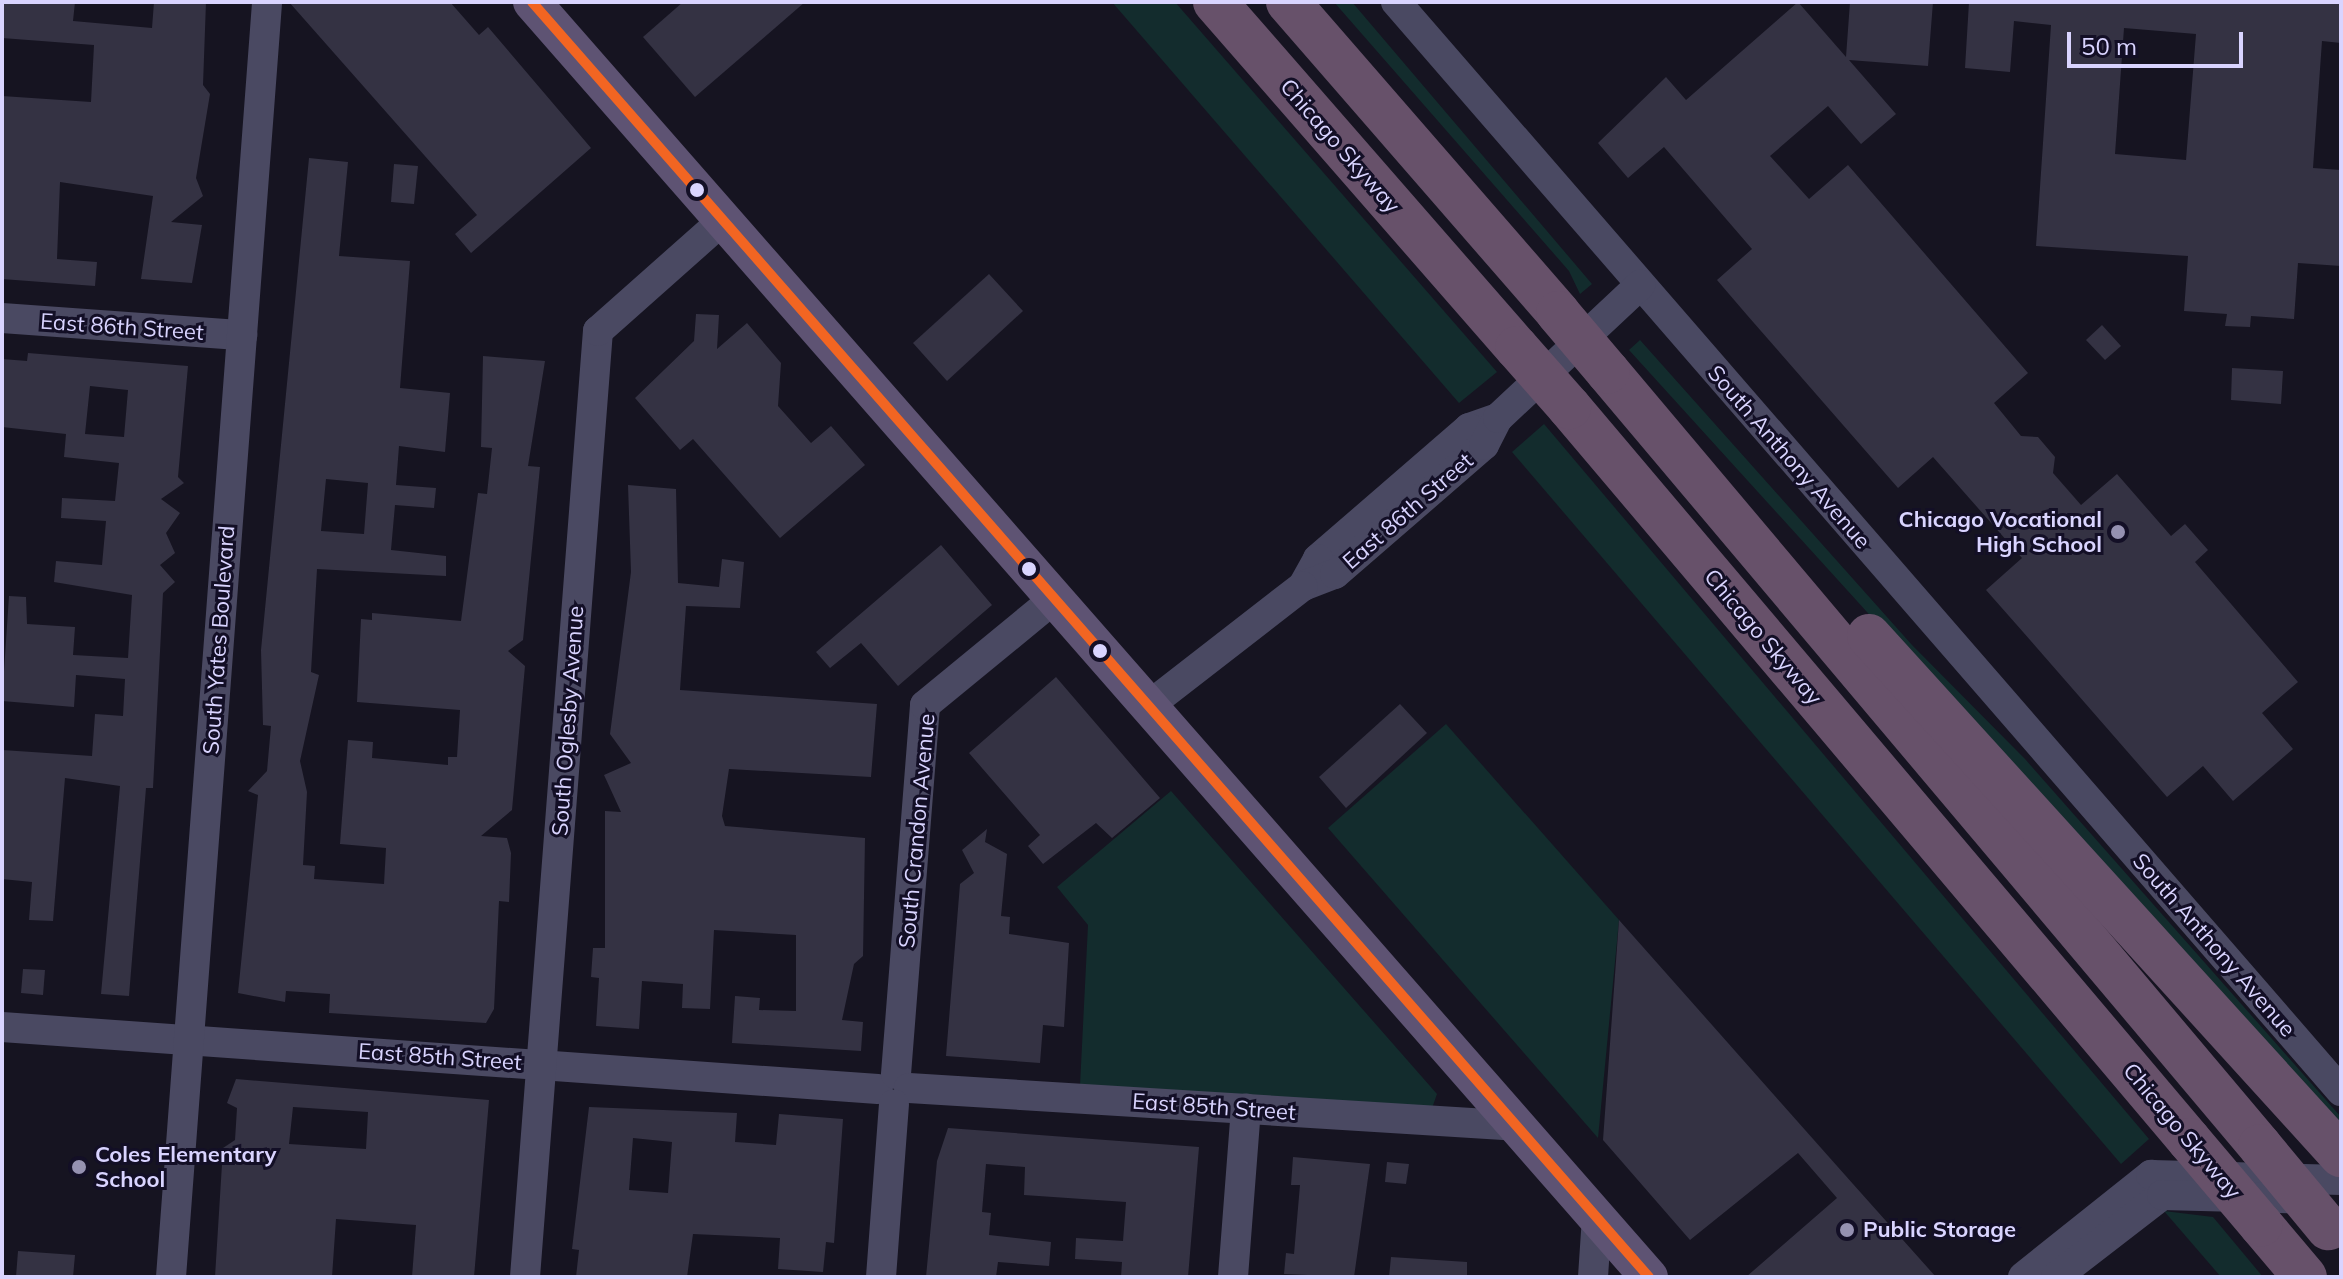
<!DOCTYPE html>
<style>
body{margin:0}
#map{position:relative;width:2343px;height:1279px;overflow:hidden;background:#161421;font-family:Mulish,sans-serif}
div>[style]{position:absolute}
.green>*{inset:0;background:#132c2d}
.building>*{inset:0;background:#343243}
.minor>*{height:30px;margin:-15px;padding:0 15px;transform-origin:15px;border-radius:15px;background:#4a4962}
.major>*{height:38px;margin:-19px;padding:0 19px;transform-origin:19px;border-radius:19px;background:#5e5373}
.highway>*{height:44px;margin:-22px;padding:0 22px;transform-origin:22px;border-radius:22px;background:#67516a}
.highway-bridge>*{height:44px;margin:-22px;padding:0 22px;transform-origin:22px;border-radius:22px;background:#67516a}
.bus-1>*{height:10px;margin:-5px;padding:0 5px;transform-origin:5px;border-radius:5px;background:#f26522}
.dots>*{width:22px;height:22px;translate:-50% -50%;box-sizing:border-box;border:4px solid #130f26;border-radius:50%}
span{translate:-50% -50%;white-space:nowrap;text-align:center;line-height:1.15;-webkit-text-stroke:6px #130f26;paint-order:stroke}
.street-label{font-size:22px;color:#d9d4ff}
.poi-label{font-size:22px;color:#d9d4ff;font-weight:700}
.right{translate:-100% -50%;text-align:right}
.left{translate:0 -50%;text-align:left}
.frame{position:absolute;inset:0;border:4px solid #d9d4ff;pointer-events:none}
.scale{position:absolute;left:2067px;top:32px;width:176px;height:36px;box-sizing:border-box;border:4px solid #d9d4ff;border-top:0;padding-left:10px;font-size:24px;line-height:28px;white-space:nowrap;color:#d9d4ff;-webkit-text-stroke:6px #130f26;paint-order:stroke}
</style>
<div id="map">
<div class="green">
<i style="clip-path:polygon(1112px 2px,1175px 2px,1497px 372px,1459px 403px)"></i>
<i style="clip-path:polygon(1334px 2px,1352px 2px,1592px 284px,1580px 294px,1569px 271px)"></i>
<i style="clip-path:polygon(1640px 340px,1912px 645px,2025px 759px,2341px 1117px,2341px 1134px,1629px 350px)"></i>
<i style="clip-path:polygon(1544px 424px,2149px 1139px,2121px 1164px,1512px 452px)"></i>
<i style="clip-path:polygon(1446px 724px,1619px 920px,1598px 1138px,1328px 828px)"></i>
<i style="clip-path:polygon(1171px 791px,1437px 1094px,1431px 1111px,1080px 1086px,1088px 925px,1057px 887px)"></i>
<i style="clip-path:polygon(2164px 1211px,2213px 1217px,2263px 1277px,2221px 1277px)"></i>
</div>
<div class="building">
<i style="clip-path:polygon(2px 2px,75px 2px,73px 21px,152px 28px,154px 2px,206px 2px,203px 85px,210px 94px,196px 178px,203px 196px,171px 222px,202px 225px,192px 283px,141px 279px,153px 196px,60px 182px,57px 259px,97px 262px,95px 286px,2px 279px,2px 96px,91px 102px,94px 45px,2px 38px)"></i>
<i style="clip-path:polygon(289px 2px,450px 2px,479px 35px,488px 27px,591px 148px,471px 253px,455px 234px,477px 215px)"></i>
<i style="clip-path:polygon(683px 2px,805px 2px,695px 97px,643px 37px)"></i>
<i style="clip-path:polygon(1798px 2px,1846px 57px,1850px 2px,1933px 2px,1928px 66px,1849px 60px,1896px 114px,1861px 144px,1828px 106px,1770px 156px,1809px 199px,1848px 165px,2028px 373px,1994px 403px,2021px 436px,2038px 437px,2055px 457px,2053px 473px,2081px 505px,2117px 474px,2171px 536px,2185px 524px,2208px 550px,2195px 562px,2298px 682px,2262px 713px,2293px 749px,2233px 801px,2203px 766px,2167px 797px,2016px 624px,1986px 590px,2022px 558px,1933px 457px,1898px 488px,1747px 315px,1717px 280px,1752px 249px,1664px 147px,1628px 178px,1598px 143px,1666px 77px,1686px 100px)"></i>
<i style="clip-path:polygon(evenodd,1969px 2px,2341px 2px,2341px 43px,2322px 41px,2313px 168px,2341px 170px,2341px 266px,2298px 263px,2294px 319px,2251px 316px,2250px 327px,2225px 326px,2227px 314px,2184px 311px,2188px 256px,2036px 246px,2051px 25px,2014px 21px,2010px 72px,1965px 68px,1969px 2px,2124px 28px,2196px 34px,2186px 160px,2115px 154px,2124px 28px)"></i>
<i style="clip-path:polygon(evenodd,309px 158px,348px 162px,339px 256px,410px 261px,400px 388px,450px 393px,445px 452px,399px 446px,396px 485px,436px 488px,434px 508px,395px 505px,391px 550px,446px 556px,446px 576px,317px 569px,311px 672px,319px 675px,300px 761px,307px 792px,303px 865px,315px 866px,314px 879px,384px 884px,386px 848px,340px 844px,348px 740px,373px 742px,372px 758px,448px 765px,448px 757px,457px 757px,460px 710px,357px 702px,361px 619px,372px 620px,372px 613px,461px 621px,478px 493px,487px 494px,492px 448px,481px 447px,483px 356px,545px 361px,528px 466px,540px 467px,523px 640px,508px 651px,525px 666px,512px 810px,481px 836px,507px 838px,511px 853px,509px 902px,499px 901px,494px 1009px,486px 1023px,329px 1013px,330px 994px,286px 991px,285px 1002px,238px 993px,258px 795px,248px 791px,267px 771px,271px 726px,263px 725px,261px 650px,309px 158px,326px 479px,368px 483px,364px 534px,321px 531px,326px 479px)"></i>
<i style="clip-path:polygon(394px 164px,418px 166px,414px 204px,391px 202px)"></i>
<i style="clip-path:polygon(989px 274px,1023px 311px,947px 381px,913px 343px)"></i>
<i style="clip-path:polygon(696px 314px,719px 315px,717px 349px,747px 323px,781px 363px,778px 406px,811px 443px,831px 426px,865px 465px,780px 538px,693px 439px,680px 450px,635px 398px,694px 341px)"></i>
<i style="clip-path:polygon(2102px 325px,2121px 346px,2105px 360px,2086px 340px)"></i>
<i style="clip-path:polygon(evenodd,28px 353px,188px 366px,178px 477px,184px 483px,161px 499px,180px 513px,166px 533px,175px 553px,160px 565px,175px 582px,163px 593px,153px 788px,146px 788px,129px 996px,101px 994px,120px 786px,65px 778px,53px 921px,29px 920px,32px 882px,2px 879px,2px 750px,92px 756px,95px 714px,123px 716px,125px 679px,76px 675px,74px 707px,2px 701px,9px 596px,26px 597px,27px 624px,75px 627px,73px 655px,128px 658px,132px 595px,54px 582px,56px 561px,102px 565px,106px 521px,61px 518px,62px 498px,115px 501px,119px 463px,64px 457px,66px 434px,2px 427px,2px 359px,27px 361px,28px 353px,90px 386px,128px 390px,124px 437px,85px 434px,90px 386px)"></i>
<i style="clip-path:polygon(2232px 368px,2283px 371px,2281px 404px,2231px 400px)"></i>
<i style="clip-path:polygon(628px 485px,676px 489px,678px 583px,719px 587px,722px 559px,744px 562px,740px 608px,686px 606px,680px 690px,877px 704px,871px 777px,729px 769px,722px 816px,725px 826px,865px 838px,863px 956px,854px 964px,842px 1020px,863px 1022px,861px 1051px,732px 1043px,735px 996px,760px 998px,759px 1010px,796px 1011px,796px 935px,714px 930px,710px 1009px,682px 1008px,683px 984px,642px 981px,639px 1029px,596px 1026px,599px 978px,591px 977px,593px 948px,605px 948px,605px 811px,621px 812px,604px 775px,631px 763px,610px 734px,631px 572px)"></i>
<i style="clip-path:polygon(941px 545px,992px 605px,898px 686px,861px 643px,830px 668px,816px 652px)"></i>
<i style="clip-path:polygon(1056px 677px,1160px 798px,1112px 838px,1096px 823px,1043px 864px,1028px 846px,1040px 835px,969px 753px)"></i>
<i style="clip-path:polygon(1400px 704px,1427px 733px,1346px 808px,1319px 777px)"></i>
<i style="clip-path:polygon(987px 829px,985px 842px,1007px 854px,1001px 916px,1010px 917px,1009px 934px,1069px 943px,1064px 1027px,1043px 1025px,1040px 1063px,946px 1056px,960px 884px,974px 873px,962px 850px)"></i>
<i style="clip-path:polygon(1619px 920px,1853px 1184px,1936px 1277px,1746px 1277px,1837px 1198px,1798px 1153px,1690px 1240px,1603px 1140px)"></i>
<i style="clip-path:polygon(23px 969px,45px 970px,43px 995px,21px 993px)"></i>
<i style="clip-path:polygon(evenodd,236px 1079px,489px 1100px,474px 1277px,412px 1277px,416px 1225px,336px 1219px,332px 1277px,215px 1277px,223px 1148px,235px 1140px,237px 1108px,227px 1103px,236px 1079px,293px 1107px,368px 1112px,366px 1149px,289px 1144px,293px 1107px)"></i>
<i style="clip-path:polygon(evenodd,589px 1107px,737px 1113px,735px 1142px,776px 1145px,779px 1114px,843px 1119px,834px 1243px,826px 1242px,823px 1272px,778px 1269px,780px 1238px,693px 1234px,687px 1277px,576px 1277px,579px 1250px,572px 1249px,589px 1107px,633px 1138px,672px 1142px,668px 1193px,629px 1190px,633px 1138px)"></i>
<i style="clip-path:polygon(948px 1128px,1199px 1147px,1188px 1277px,1121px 1277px,1122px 1262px,1075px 1259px,1076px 1238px,1123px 1241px,1126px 1202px,1024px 1195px,1025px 1167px,986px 1164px,982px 1212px,991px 1213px,989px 1235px,1051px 1242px,1049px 1266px,998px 1262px,996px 1277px,926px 1277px,937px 1161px)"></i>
<i style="clip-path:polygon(1293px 1157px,1370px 1164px,1354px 1277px,1284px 1274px,1286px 1253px,1294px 1254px,1300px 1185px,1291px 1185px)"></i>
<i style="clip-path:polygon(1387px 1162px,1409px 1164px,1406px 1184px,1385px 1182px)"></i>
<i style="clip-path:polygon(18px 1251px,75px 1255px,73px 1277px,16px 1277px)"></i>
<i style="clip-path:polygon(1391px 1257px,1467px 1262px,1467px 1277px,1389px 1277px)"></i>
</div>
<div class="minor">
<i style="left:1396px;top:2px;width:1442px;rotate:49.05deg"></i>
<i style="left:2px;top:318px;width:241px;rotate:4.1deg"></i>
<i style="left:1498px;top:418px;width:31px;rotate:161deg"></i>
<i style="left:1469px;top:428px;width:200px;rotate:139.1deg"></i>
<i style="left:1318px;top:559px;width:31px;rotate:119deg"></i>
<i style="left:1303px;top:586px;width:34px;rotate:-21deg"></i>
<i style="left:1335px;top:574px;width:197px;rotate:-40.9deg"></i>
<i style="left:1484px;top:445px;width:30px;rotate:-63deg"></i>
<i style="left:1498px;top:418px;width:195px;rotate:-43.1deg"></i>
<i style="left:1147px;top:707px;width:197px;rotate:-37.8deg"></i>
<i style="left:2px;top:1027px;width:878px;rotate:4.05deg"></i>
<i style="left:896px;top:1074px;width:370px;rotate:-85.5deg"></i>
<i style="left:925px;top:705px;width:167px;rotate:-39.4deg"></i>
<i style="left:909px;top:1088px;width:612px;rotate:3.56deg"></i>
<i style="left:171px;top:1277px;width:1279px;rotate:-85.69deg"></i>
<i style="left:525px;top:1277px;width:949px;rotate:-85.59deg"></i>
<i style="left:598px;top:331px;width:167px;rotate:-41.6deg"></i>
<i style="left:881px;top:1277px;width:173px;rotate:-85.7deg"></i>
<i style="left:1233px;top:1277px;width:169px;rotate:-85.6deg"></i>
<i style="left:1593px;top:1277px;width:61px;rotate:-86.2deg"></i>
<i style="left:2023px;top:1277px;width:164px;rotate:-38.6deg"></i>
<i style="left:2151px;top:1175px;width:190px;rotate:1.5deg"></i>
<i style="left:2056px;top:1277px;width:134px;rotate:-37.7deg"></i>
<i style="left:2162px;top:1195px;width:151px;rotate:1.5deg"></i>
</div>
<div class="major">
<i style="left:532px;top:2px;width:1695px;rotate:48.78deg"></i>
</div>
<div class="highway">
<i style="left:1215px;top:2px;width:459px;rotate:48.9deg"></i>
<i style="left:1288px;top:2px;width:412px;rotate:49deg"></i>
<i style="left:1608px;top:372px;width:1012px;rotate:49.89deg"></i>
<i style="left:1569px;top:407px;width:960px;rotate:49.77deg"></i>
<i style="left:1869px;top:636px;width:702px;rotate:47.72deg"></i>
<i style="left:2261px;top:1225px;width:68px;rotate:49.8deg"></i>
</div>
<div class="highway-bridge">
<i style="left:1558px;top:313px;width:77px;rotate:49.7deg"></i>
<i style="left:1517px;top:348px;width:79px;rotate:48.6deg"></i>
<i style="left:2189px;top:1140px;width:111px;rotate:49.7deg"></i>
<i style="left:2260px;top:1146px;width:107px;rotate:50.3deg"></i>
</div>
<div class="bus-1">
<i style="left:532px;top:2px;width:1695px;rotate:48.78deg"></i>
</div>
<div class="dots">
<i style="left:697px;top:190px;background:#d9d4ff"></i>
<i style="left:2118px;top:532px;background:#9591b1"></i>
<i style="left:1029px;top:569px;background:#d9d4ff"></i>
<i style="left:1100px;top:651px;background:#d9d4ff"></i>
<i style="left:79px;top:1167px;background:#9591b1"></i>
<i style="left:1847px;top:1230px;background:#9591b1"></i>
</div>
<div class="street-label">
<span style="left:1340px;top:146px;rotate:49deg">Chicago Skyway</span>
<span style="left:122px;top:327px;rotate:4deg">East 86th Street</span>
<span style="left:1789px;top:457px;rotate:49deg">South Anthony Avenue</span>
<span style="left:1408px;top:511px;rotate:-41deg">East 86th Street</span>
<span style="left:1763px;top:637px;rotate:50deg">Chicago Skyway</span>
<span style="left:219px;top:640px;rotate:-86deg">South Yates Boulevard</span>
<span style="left:568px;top:721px;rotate:-86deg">South Oglesby Avenue</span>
<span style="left:917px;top:831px;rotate:-85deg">South Crandon Avenue</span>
<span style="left:2214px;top:945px;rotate:49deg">South Anthony Avenue</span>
<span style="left:440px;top:1057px;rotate:4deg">East 85th Street</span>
<span style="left:1214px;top:1107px;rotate:4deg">East 85th Street</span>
<span style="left:2182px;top:1131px;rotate:50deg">Chicago Skyway</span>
</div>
<div class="poi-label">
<span class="right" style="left:2102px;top:532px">Chicago Vocational<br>High School</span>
<span class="left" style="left:95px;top:1167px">Coles Elementary<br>School</span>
<span class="left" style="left:1863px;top:1230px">Public Storage</span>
</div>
<div class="frame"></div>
<div class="scale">50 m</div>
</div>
